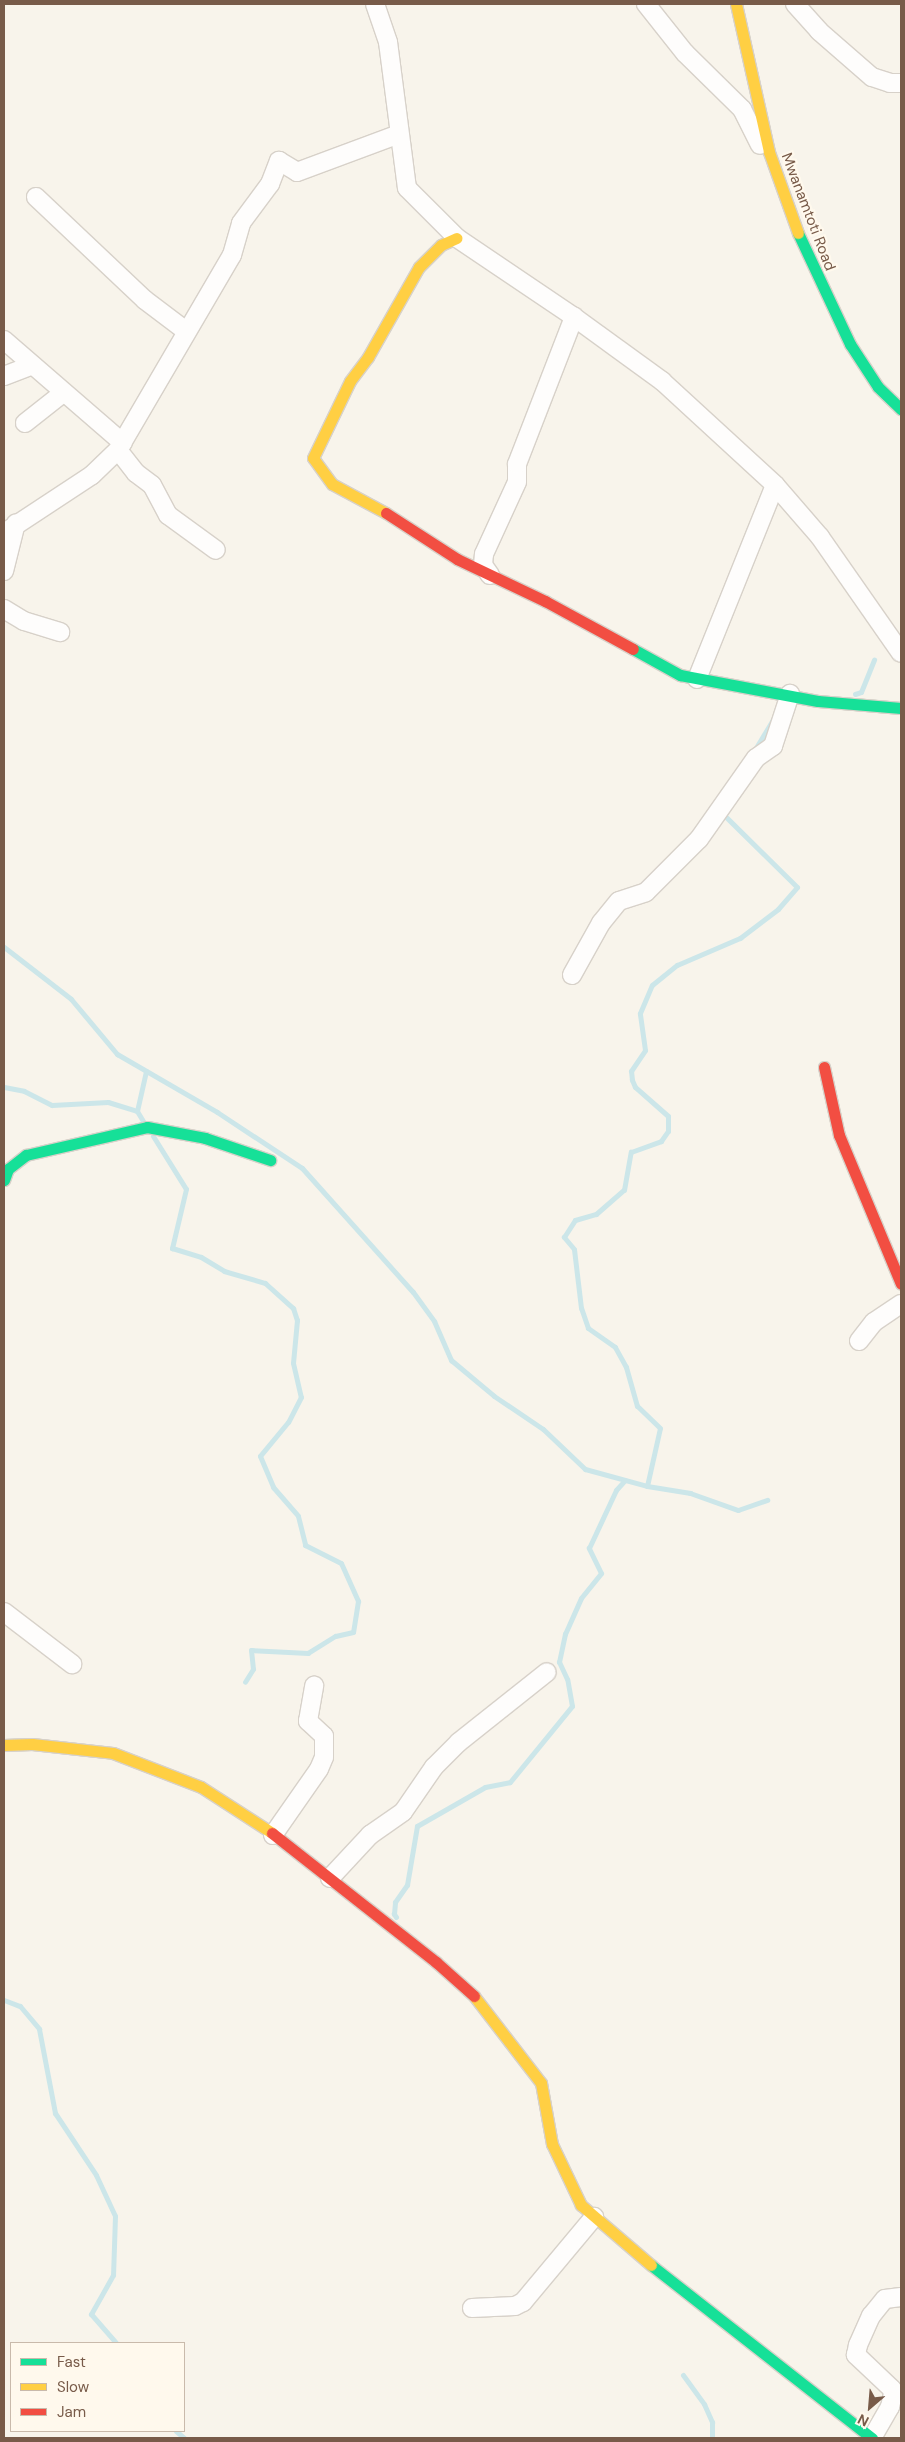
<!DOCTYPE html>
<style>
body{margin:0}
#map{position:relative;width:905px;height:2442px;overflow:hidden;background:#f8f4eb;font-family:"DM Sans",sans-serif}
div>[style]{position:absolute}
.stream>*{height:5px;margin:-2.5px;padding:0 2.5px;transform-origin:2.5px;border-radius:2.5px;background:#cce6e9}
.roads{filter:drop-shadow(1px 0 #d7d1c9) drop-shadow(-1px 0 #d7d1c9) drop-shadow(0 1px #d7d1c9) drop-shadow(0 -1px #d7d1c9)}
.street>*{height:18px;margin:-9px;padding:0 9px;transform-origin:9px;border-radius:9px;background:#fefdfc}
.fast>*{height:11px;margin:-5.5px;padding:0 5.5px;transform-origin:5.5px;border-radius:5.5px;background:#16e098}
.slow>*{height:11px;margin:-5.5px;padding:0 5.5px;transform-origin:5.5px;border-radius:5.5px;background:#ffcf43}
.jam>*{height:11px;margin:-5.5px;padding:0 5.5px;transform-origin:5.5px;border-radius:5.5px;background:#f24e42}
span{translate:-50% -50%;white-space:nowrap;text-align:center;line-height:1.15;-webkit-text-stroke:4.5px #fff9ed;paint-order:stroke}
.street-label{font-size:15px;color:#785b49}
.frame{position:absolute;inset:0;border:5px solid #785b49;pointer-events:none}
.legend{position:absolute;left:10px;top:2342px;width:175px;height:90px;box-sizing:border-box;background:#fff9ed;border:1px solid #c9baab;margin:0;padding:6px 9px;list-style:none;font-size:15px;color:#785b49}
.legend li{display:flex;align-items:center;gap:10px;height:25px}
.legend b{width:25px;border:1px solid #c9baab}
.north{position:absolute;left:845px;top:2382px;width:50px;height:50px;-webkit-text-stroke:4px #fff9ed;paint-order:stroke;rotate:207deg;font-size:14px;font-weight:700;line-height:20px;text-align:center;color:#785b49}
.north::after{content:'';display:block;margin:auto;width:18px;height:22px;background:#785b49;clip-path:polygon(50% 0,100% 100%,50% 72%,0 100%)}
</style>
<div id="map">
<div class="stream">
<i style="left:855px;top:694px;width:6px;rotate:-18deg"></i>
<i style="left:861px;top:692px;width:35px;rotate:-68deg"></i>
<i style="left:754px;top:751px;width:41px;rotate:-59deg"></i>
<i style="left:4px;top:947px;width:85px;rotate:37.8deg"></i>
<i style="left:71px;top:999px;width:72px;rotate:50.1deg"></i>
<i style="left:117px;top:1054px;width:116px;rotate:30.1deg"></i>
<i style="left:217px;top:1112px;width:102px;rotate:33.4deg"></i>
<i style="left:302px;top:1168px;width:166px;rotate:48.2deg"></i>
<i style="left:413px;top:1292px;width:36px;rotate:54deg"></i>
<i style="left:434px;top:1321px;width:43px;rotate:66.4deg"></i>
<i style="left:451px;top:1360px;width:56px;rotate:39.9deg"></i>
<i style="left:494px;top:1396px;width:59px;rotate:34deg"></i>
<i style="left:543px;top:1429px;width:58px;rotate:43.6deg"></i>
<i style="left:585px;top:1469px;width:64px;rotate:15.3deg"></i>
<i style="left:647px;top:1486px;width:44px;rotate:9.2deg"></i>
<i style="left:690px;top:1493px;width:51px;rotate:19.5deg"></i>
<i style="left:738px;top:1510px;width:31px;rotate:-19deg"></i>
<i style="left:4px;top:1087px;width:20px;rotate:11deg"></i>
<i style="left:24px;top:1091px;width:31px;rotate:27deg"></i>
<i style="left:52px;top:1105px;width:56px;rotate:-3.1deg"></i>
<i style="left:108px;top:1102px;width:30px;rotate:17deg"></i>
<i style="left:143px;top:1121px;width:12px;rotate:-121deg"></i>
<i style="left:137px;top:1111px;width:41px;rotate:-77.3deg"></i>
<i style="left:153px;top:1136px;width:62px;rotate:58.1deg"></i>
<i style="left:186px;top:1189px;width:61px;rotate:103.3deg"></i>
<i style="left:172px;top:1248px;width:30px;rotate:17deg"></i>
<i style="left:201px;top:1257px;width:27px;rotate:31deg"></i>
<i style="left:224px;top:1271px;width:43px;rotate:16.3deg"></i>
<i style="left:265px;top:1283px;width:38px;rotate:42deg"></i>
<i style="left:293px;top:1308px;width:13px;rotate:72deg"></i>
<i style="left:297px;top:1320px;width:43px;rotate:95.3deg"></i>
<i style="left:293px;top:1363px;width:35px;rotate:77deg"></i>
<i style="left:301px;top:1397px;width:28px;rotate:117deg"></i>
<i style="left:288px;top:1422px;width:44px;rotate:129.5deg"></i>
<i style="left:260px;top:1456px;width:34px;rotate:67deg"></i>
<i style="left:273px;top:1487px;width:38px;rotate:49deg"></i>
<i style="left:298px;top:1516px;width:30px;rotate:76deg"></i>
<i style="left:305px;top:1545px;width:40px;rotate:26.6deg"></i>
<i style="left:341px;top:1563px;width:42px;rotate:65.9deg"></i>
<i style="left:358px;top:1601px;width:31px;rotate:99deg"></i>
<i style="left:353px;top:1632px;width:18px;rotate:167deg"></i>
<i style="left:335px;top:1636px;width:32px;rotate:148deg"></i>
<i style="left:308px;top:1653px;width:57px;rotate:-177deg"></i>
<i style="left:251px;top:1650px;width:19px;rotate:84deg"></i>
<i style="left:253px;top:1669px;width:15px;rotate:122deg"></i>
<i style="left:647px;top:1486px;width:59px;rotate:-77.4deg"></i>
<i style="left:660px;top:1428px;width:32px;rotate:-136deg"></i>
<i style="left:637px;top:1406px;width:41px;rotate:-105.8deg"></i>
<i style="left:626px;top:1367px;width:23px;rotate:-119deg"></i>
<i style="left:615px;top:1347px;width:33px;rotate:-145deg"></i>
<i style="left:588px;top:1328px;width:21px;rotate:-109deg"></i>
<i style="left:581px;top:1308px;width:59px;rotate:-96.8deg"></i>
<i style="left:574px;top:1249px;width:16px;rotate:-130deg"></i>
<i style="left:564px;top:1237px;width:20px;rotate:-57deg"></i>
<i style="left:575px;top:1220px;width:22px;rotate:-16deg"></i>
<i style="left:596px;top:1214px;width:37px;rotate:-41deg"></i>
<i style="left:624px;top:1190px;width:39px;rotate:-80deg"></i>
<i style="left:631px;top:1152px;width:32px;rotate:-20deg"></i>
<i style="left:661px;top:1141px;width:12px;rotate:-55deg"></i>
<i style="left:668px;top:1131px;width:15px;rotate:-90deg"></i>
<i style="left:668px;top:1116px;width:44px;rotate:-138.7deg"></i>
<i style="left:635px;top:1087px;width:8px;rotate:-113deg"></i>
<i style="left:632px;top:1080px;width:9px;rotate:-96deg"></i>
<i style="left:631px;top:1071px;width:25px;rotate:-56deg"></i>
<i style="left:645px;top:1050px;width:37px;rotate:-98deg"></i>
<i style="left:640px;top:1013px;width:30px;rotate:-67deg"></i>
<i style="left:652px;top:985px;width:32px;rotate:-39deg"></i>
<i style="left:677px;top:965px;width:69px;rotate:-23.2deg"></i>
<i style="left:740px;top:938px;width:48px;rotate:-37.3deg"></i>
<i style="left:778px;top:909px;width:29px;rotate:-49deg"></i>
<i style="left:797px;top:887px;width:107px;rotate:-135.4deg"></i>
<i style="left:396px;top:1917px;width:4px;rotate:-124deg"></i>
<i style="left:394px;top:1914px;width:12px;rotate:-85deg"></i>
<i style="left:395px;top:1902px;width:21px;rotate:-55deg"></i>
<i style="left:407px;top:1885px;width:60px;rotate:-80.4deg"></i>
<i style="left:417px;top:1826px;width:78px;rotate:-29.8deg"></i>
<i style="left:485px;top:1787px;width:25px;rotate:-11deg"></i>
<i style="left:510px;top:1782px;width:98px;rotate:-50.8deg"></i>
<i style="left:572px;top:1706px;width:27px;rotate:-100deg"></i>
<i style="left:567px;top:1679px;width:19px;rotate:-115deg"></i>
<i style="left:559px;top:1662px;width:29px;rotate:-78deg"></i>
<i style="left:565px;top:1634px;width:39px;rotate:-66deg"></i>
<i style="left:581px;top:1598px;width:32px;rotate:-51deg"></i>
<i style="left:601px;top:1573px;width:28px;rotate:-116deg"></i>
<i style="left:589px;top:1548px;width:64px;rotate:-65deg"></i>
<i style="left:616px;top:1490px;width:13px;rotate:-48deg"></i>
<i style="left:4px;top:2000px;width:17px;rotate:21deg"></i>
<i style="left:20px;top:2006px;width:30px;rotate:50deg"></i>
<i style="left:39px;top:2029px;width:86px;rotate:79.2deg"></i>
<i style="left:55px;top:2113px;width:74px;rotate:56.5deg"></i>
<i style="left:96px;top:2175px;width:45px;rotate:65.1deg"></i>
<i style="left:115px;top:2216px;width:59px;rotate:91.9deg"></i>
<i style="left:113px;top:2275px;width:45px;rotate:119.4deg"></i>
<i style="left:91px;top:2314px;width:38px;rotate:49deg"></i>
<i style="left:683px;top:2375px;width:36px;rotate:54deg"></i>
<i style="left:704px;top:2404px;width:20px;rotate:66deg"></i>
<i style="left:712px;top:2422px;width:16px;rotate:90deg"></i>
<i style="left:176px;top:2431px;width:11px;rotate:41deg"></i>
</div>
<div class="roads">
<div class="street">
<i style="left:375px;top:4px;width:40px;rotate:71.1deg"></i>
<i style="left:388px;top:42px;width:147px;rotate:82.6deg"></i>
<i style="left:407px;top:188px;width:71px;rotate:45deg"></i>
<i style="left:457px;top:238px;width:141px;rotate:34deg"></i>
<i style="left:574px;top:317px;width:109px;rotate:36deg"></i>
<i style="left:662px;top:381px;width:154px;rotate:42.6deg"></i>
<i style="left:775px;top:485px;width:69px;rotate:49.1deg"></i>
<i style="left:820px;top:537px;width:141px;rotate:55.1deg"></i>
<i style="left:646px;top:4px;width:63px;rotate:51.5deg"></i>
<i style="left:685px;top:53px;width:80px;rotate:44.5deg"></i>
<i style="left:742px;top:109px;width:40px;rotate:63.4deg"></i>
<i style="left:795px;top:4px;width:36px;rotate:48deg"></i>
<i style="left:819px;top:31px;width:70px;rotate:41deg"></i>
<i style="left:872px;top:77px;width:19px;rotate:18deg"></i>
<i style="left:890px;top:83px;width:11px"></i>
<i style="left:36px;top:197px;width:150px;rotate:43.4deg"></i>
<i style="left:145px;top:300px;width:51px;rotate:37.1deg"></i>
<i style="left:4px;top:340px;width:157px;rotate:40.9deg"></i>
<i style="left:4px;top:376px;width:30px;rotate:-21deg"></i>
<i style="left:25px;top:423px;width:48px;rotate:-38.3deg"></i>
<i style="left:118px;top:450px;width:29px;rotate:52deg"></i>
<i style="left:136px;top:473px;width:20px;rotate:37deg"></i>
<i style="left:152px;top:485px;width:34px;rotate:62deg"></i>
<i style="left:168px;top:515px;width:59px;rotate:36.1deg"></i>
<i style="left:4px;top:533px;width:105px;rotate:-33.4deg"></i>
<i style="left:92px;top:475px;width:36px;rotate:-44deg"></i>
<i style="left:118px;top:450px;width:226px;rotate:-59.7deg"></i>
<i style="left:232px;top:255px;width:33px;rotate:-74deg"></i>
<i style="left:241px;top:223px;width:49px;rotate:-53.4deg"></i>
<i style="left:270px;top:184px;width:25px;rotate:-69deg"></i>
<i style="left:279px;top:161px;width:21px;rotate:31deg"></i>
<i style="left:297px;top:172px;width:109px;rotate:-20.4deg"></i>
<i style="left:4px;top:571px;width:49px;rotate:-76deg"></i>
<i style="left:490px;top:575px;width:12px;rotate:-125deg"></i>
<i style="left:483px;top:565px;width:11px;rotate:-85deg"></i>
<i style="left:484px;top:554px;width:79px;rotate:-65.4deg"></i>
<i style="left:517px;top:482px;width:18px;rotate:-90deg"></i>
<i style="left:517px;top:464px;width:158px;rotate:-68.8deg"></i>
<i style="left:4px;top:609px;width:23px;rotate:31deg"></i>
<i style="left:24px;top:621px;width:38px;rotate:17deg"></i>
<i style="left:697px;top:679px;width:209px;rotate:-68.1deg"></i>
<i style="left:572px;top:975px;width:60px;rotate:-60.9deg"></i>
<i style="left:601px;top:923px;width:28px;rotate:-51deg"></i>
<i style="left:619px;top:901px;width:28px;rotate:-18deg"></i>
<i style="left:646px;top:892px;width:75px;rotate:-45deg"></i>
<i style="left:699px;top:839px;width:99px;rotate:-54.9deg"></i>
<i style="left:756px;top:758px;width:21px;rotate:-35deg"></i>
<i style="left:773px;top:746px;width:55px;rotate:-71.9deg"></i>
<i style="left:859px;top:1341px;width:24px;rotate:-52deg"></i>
<i style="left:874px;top:1322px;width:32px;rotate:-34deg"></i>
<i style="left:4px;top:1612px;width:86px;rotate:37.4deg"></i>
<i style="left:273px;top:1835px;width:80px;rotate:-55.1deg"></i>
<i style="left:319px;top:1769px;width:13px;rotate:-67deg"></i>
<i style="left:324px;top:1757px;width:21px;rotate:-90deg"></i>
<i style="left:324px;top:1736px;width:22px;rotate:-137deg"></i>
<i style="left:308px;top:1721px;width:36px;rotate:-80deg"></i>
<i style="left:330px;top:1878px;width:59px;rotate:-47.1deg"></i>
<i style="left:370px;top:1835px;width:40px;rotate:-34.9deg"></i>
<i style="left:403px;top:1812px;width:55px;rotate:-55.4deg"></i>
<i style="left:434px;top:1767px;width:35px;rotate:-45deg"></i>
<i style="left:459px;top:1742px;width:112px;rotate:-38.5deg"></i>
<i style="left:472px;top:2308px;width:43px;rotate:-2.7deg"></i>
<i style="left:515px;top:2306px;width:9px;rotate:-27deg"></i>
<i style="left:523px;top:2302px;width:111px;rotate:-50.1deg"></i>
<i style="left:872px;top:2438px;width:36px;rotate:-60deg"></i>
<i style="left:890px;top:2407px;width:13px;rotate:-77deg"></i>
<i style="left:893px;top:2394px;width:5px;rotate:-101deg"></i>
<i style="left:892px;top:2389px;width:50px;rotate:-136.6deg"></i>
<i style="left:856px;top:2355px;width:10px;rotate:-79deg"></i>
<i style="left:858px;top:2345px;width:32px;rotate:-66deg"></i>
<i style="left:871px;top:2316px;width:22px;rotate:-51deg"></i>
<i style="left:885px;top:2299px;width:16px;rotate:-7deg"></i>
</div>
<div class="fast">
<i style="left:798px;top:233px;width:123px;rotate:64.9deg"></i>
<i style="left:850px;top:344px;width:51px;rotate:56.9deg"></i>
<i style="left:878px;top:387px;width:32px;rotate:44deg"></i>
<i style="left:633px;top:649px;width:54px;rotate:29deg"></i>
<i style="left:680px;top:675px;width:140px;rotate:10.7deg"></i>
<i style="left:818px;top:701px;width:83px;rotate:4.8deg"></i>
<i style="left:4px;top:1180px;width:12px;rotate:-70deg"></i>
<i style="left:8px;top:1169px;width:23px;rotate:-38deg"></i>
<i style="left:26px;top:1155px;width:124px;rotate:-13deg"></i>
<i style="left:147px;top:1127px;width:59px;rotate:10.7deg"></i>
<i style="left:205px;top:1138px;width:69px;rotate:18.7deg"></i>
<i style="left:651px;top:2265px;width:281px;rotate:38.1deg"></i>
</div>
<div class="slow">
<i style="left:736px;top:4px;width:152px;rotate:77.4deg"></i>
<i style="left:769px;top:152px;width:86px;rotate:70.3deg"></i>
<i style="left:386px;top:513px;width:61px;rotate:-151.8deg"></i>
<i style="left:332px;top:484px;width:32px;rotate:-126deg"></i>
<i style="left:313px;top:458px;width:85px;rotate:-64.3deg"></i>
<i style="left:350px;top:381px;width:30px;rotate:-53deg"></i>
<i style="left:368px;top:357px;width:103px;rotate:-60.5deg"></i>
<i style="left:419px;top:267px;width:31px;rotate:-45deg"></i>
<i style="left:441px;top:245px;width:17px;rotate:-24deg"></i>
<i style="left:4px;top:1745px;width:28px;rotate:-2deg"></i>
<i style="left:32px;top:1744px;width:81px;rotate:6.3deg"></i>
<i style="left:113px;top:1753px;width:94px;rotate:21.1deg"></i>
<i style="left:201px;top:1787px;width:85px;rotate:32.9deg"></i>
<i style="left:474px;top:1996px;width:110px;rotate:52.4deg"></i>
<i style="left:541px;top:2083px;width:62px;rotate:79.8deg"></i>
<i style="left:552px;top:2144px;width:68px;rotate:64.6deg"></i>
<i style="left:581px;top:2205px;width:92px;rotate:40.6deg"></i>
</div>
<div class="jam">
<i style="left:386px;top:513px;width:85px;rotate:32.9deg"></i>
<i style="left:457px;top:559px;width:98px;rotate:25.5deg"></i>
<i style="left:545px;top:601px;width:100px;rotate:28.6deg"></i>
<i style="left:824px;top:1067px;width:70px;rotate:77.6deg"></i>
<i style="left:839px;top:1135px;width:161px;rotate:67.4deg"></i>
<i style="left:272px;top:1833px;width:209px;rotate:38.2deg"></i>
<i style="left:436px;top:1962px;width:51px;rotate:41.8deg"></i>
</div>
</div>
<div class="street-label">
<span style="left:808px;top:212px;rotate:69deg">Mwanamtoti Road</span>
</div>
<div class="frame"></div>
<ul class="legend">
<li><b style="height:6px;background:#16e098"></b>Fast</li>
<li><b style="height:6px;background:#ffcf43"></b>Slow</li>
<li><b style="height:6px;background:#f24e42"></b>Jam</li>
</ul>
<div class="north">N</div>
</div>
